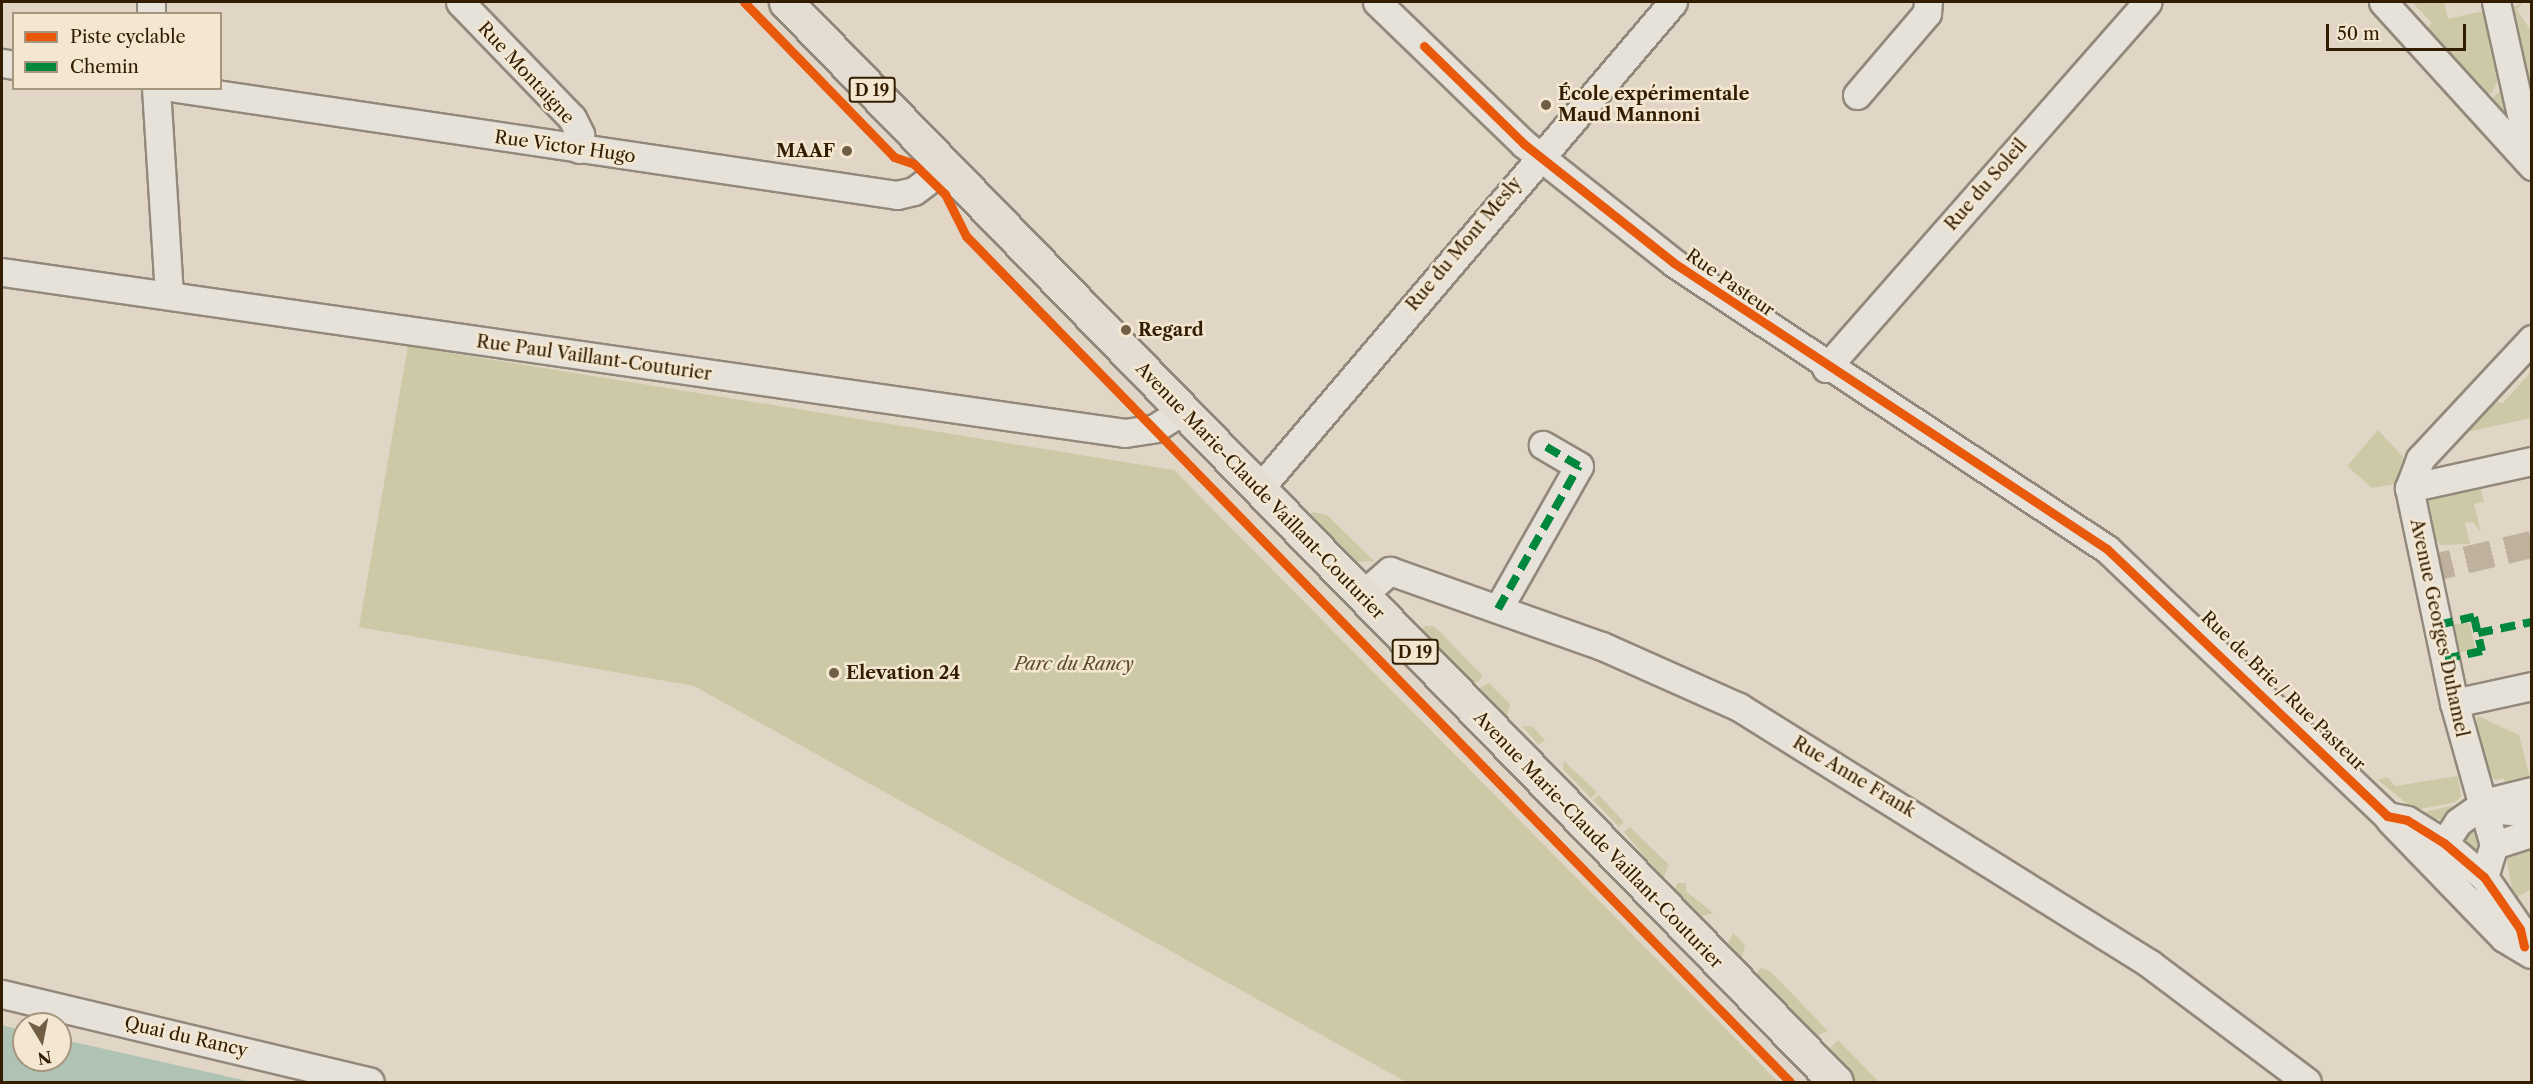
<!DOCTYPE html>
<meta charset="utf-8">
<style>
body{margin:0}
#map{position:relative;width:2533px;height:1084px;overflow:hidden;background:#e1d6c5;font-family:"Libre Caslon Text",serif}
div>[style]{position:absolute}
.green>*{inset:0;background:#cdc9a6}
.water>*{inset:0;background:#afc3b4}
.minor-tunnel>*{height:27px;margin-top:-13.5px;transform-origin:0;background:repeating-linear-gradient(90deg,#beb19e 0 27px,transparent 0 41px)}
.roads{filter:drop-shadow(2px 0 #92887b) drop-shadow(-2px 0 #92887b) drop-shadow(0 2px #92887b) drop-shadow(0 -2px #92887b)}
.minor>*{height:27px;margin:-13.5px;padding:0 13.5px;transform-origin:13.5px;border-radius:13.5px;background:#e7e2d9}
.major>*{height:33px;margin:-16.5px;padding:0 16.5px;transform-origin:16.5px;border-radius:16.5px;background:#e4ddd3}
.quiet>*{height:8px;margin-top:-4px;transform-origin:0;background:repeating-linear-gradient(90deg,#00873e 0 15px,transparent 0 23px)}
.cycleway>*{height:9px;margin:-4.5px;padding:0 4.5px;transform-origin:4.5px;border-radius:4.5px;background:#e8590c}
.dots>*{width:16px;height:16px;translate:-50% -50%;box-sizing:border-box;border:3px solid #f3e7d2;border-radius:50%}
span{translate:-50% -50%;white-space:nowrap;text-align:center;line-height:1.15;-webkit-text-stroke:5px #f3e7d2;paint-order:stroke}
.shield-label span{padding:2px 4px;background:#f3e7d2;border:2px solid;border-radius:4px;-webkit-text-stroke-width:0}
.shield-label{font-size:16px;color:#331d00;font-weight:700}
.street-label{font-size:18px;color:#331d00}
.poi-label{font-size:18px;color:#331d00;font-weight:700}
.left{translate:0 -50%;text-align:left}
.right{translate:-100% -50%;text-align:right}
.park-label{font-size:18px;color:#5c4d2a;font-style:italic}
.frame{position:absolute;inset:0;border:3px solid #331d00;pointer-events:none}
.legend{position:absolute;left:12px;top:12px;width:210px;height:78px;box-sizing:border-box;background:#f3e7d2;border:2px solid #a6967e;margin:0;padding:8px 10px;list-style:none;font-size:18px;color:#331d00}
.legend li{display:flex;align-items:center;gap:12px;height:30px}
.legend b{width:30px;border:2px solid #a6967e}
.north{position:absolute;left:12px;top:1012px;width:60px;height:60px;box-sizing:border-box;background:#f3e7d2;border:2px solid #a6967e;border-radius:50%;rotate:170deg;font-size:16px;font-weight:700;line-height:24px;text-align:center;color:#331d00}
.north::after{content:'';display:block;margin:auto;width:21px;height:27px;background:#705e45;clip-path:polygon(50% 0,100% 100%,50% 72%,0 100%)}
.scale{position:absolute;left:2326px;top:24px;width:140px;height:27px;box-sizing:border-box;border:3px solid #331d00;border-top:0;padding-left:8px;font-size:18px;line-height:21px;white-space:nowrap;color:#331d00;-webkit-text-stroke:4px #f3e7d2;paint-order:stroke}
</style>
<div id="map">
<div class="green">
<i style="clip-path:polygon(2412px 2px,2444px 2px,2448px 19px,2484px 11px,2499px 78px,2492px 93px,2485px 94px,2423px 31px,2432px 23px)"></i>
<i style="clip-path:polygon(2523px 2px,2517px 10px,2531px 31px,2531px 110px,2509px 9px)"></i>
<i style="clip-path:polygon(2504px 87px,2515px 132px,2489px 101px)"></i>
<i style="clip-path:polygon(408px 346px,1174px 470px,1778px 1082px,1406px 1082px,694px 686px,359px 627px)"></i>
<i style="clip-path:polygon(2531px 372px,2531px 418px,2467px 432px,2467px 425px,2493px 397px,2502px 404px)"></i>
<i style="clip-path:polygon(2378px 430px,2405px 459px,2395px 484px,2372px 488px,2347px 466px)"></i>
<i style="clip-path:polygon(2479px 480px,2484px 502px,2474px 504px,2481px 533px,2473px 522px,2465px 523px,2470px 544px,2440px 545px,2431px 533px,2425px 496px)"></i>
<i style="clip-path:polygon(1313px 512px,1327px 515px,1374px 561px,1351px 562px,1306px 517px)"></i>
<i style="clip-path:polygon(2470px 623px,2475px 649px,2457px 653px,2451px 625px)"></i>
<i style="clip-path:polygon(1425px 626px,1434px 626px,1483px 676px,1472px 688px,1419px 633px)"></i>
<i style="clip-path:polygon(1489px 683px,1510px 704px,1506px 719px,1474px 691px)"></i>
<i style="clip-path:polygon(2478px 716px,2519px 735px,2530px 778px,2505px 785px,2504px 778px,2495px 780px,2487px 772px,2474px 728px)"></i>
<i style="clip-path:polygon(1522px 726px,1532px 726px,1545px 740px,1539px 745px)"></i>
<i style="clip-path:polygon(1564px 761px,1597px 792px,1591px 798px,1563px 769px)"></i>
<i style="clip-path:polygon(2458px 776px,2461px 796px,2456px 802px,2415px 810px,2378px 780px,2387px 777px,2395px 786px)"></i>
<i style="clip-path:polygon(1599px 795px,1624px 822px,1619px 827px,1593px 800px)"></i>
<i style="clip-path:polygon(2460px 804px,2443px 819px,2425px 821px,2415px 814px)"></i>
<i style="clip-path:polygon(2476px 824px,2483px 858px,2464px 850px,2459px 833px)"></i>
<i style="clip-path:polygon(1630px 827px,1669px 865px,1663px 878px,1624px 832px)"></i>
<i style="clip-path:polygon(2531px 846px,2531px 889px,2514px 899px,2506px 856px)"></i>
<i style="clip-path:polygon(1678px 883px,1686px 883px,1686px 891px,1713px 913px,1702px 916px,1689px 905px,1674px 890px)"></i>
<i style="clip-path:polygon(1733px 933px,1745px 945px,1740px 964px,1725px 950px)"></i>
<i style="clip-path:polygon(1761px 968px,1771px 972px,1828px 1031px,1816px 1036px,1816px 1043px,1753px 977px)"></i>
<i style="clip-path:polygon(1838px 1040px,1879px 1082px,1855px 1082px,1826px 1052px)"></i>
</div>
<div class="water">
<i style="clip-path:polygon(2px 1025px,24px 1031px,24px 1060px,60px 1060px,60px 1039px,252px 1082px,2px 1082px)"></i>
</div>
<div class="minor-tunnel">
<i style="left:2426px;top:569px;width:109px;rotate:-13.3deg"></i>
</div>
<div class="roads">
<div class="minor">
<i style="left:151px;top:2px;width:12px;rotate:90deg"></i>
<i style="left:460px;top:2px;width:161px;rotate:46deg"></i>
<i style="left:572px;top:118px;width:18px;rotate:63deg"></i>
<i style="left:580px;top:134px;width:15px;rotate:94deg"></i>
<i style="left:1377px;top:2px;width:204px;rotate:44deg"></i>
<i style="left:1524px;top:144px;width:191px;rotate:38.4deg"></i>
<i style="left:1674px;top:263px;width:519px;rotate:33.45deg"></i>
<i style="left:2107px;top:549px;width:387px;rotate:43.6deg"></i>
<i style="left:2387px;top:816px;width:20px;rotate:11deg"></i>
<i style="left:2407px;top:820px;width:44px;rotate:31.9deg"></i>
<i style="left:2444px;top:843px;width:52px;rotate:40.4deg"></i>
<i style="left:2484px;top:877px;width:63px;rotate:55.3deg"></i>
<i style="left:2520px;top:929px;width:18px;rotate:77deg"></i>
<i style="left:2383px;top:2px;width:222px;rotate:47.7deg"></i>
<i style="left:2496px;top:2px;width:167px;rotate:77.5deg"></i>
<i style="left:2px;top:63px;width:12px;rotate:9deg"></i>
<i style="left:156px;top:88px;width:207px;rotate:86.4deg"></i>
<i style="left:176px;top:88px;width:729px;rotate:8.44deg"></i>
<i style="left:897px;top:195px;width:17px;rotate:-13deg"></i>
<i style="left:914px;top:191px;width:40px;rotate:-37deg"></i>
<i style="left:1857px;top:95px;width:108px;rotate:-49.5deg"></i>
<i style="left:1927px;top:13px;width:11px;rotate:-85deg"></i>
<i style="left:2px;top:272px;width:1134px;rotate:8.16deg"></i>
<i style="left:1125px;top:433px;width:30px;rotate:-9deg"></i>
<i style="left:1155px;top:428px;width:32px;rotate:-32deg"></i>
<i style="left:1826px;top:368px;width:487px;rotate:-48.7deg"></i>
<i style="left:2409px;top:488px;width:126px;rotate:-12.4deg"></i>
<i style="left:1259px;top:489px;width:639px;rotate:-49.63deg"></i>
<i style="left:1362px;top:595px;width:37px;rotate:-41deg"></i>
<i style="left:1390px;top:571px;width:225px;rotate:19.5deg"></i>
<i style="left:1602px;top:646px;width:150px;rotate:24deg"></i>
<i style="left:1739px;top:707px;width:485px;rotate:32deg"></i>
<i style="left:2150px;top:964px;width:196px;rotate:36.9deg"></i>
<i style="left:1498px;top:609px;width:164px;rotate:-60.5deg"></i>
<i style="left:1579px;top:466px;width:42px;rotate:-149.7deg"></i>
<i style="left:2454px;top:703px;width:80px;rotate:-12.3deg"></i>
<i style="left:2490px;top:809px;width:42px;rotate:5.4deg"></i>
<i style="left:2390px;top:820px;width:164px;rotate:46deg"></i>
<i style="left:2504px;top:938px;width:31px;rotate:31deg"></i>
<i style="left:2444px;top:843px;width:25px;rotate:-56deg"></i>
<i style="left:2458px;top:822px;width:35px;rotate:-35deg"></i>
<i style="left:2487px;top:802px;width:46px;rotate:-13.7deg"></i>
<i style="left:2494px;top:845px;width:40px;rotate:-18deg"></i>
<i style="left:2484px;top:877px;width:34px;rotate:-73deg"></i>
<i style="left:2494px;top:845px;width:148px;rotate:-105.7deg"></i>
<i style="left:2454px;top:703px;width:220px;rotate:-101.8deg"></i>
<i style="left:2409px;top:488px;width:31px;rotate:-69deg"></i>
<i style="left:2420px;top:459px;width:164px;rotate:-47deg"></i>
<i style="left:2px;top:994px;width:378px;rotate:13.4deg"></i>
</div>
<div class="major">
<i style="left:786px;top:2px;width:1506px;rotate:45.81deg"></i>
</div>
</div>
<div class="quiet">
<i style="left:1498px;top:609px;width:164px;rotate:-60.5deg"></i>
<i style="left:1579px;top:466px;width:42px;rotate:-149.7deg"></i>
<i style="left:2438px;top:625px;width:37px;rotate:-13deg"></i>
<i style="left:2474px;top:617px;width:35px;rotate:77deg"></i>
<i style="left:2482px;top:651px;width:38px;rotate:168deg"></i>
<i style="left:2478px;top:633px;width:55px;rotate:-11.5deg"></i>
</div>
<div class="cycleway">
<i style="left:744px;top:2px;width:216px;rotate:45.9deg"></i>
<i style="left:894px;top:157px;width:21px;rotate:19deg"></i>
<i style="left:914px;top:164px;width:43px;rotate:44.1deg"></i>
<i style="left:945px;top:194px;width:47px;rotate:63.4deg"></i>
<i style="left:966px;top:236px;width:1181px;rotate:45.75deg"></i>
<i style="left:1424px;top:46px;width:140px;rotate:44.4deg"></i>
<i style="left:1524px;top:144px;width:191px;rotate:38.4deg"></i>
<i style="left:1674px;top:263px;width:519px;rotate:33.45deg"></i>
<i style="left:2107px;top:549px;width:387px;rotate:43.6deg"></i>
<i style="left:2387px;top:816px;width:20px;rotate:11deg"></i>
<i style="left:2407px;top:820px;width:44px;rotate:31.9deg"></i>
<i style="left:2444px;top:843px;width:52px;rotate:40.4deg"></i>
<i style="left:2484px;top:877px;width:63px;rotate:55.3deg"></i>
<i style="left:2520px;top:929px;width:18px;rotate:77deg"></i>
</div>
<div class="dots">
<i style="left:1546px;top:105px;background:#705e45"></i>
<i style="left:847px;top:151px;background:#705e45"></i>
<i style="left:1126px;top:330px;background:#705e45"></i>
<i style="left:834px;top:673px;background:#705e45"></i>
</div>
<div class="shield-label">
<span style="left:872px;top:90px">D 19</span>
<span style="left:1415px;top:652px">D 19</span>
</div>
<div class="street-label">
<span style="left:526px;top:73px;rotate:47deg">Rue Montaigne</span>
<span style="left:565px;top:147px;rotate:8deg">Rue Victor Hugo</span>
<span style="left:1986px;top:185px;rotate:-49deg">Rue du Soleil</span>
<span style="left:1464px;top:244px;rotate:-50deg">Rue du Mont Mesly</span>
<span style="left:1730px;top:283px;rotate:35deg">Rue Pasteur</span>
<span style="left:594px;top:358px;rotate:8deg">Rue Paul Vaillant-Couturier</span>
<span style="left:1260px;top:491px;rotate:46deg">Avenue Marie-Claude Vaillant-Couturier</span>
<span style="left:2439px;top:628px;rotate:78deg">Avenue Georges Duhamel</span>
<span style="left:2283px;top:691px;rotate:44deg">Rue de Brie / Rue Pasteur</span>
<span style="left:1854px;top:777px;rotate:31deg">Rue Anne Frank</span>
<span style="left:1598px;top:840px;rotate:46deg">Avenue Marie-Claude Vaillant-Couturier</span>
<span style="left:186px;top:1037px;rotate:13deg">Quai du Rancy</span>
</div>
<div class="poi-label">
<span class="left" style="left:1558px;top:105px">École expérimentale<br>Maud Mannoni</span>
<span class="right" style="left:835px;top:151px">MAAF</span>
<span class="left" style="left:1138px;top:330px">Regard</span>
<span class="left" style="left:846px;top:673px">Elevation 24</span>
</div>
<div class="park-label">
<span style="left:1074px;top:664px">Parc du Rancy</span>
</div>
<div class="frame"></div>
<ul class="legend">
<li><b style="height:8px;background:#e8590c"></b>Piste cyclable</li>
<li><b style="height:8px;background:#00873e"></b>Chemin</li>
</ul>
<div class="north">N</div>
<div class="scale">50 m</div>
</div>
